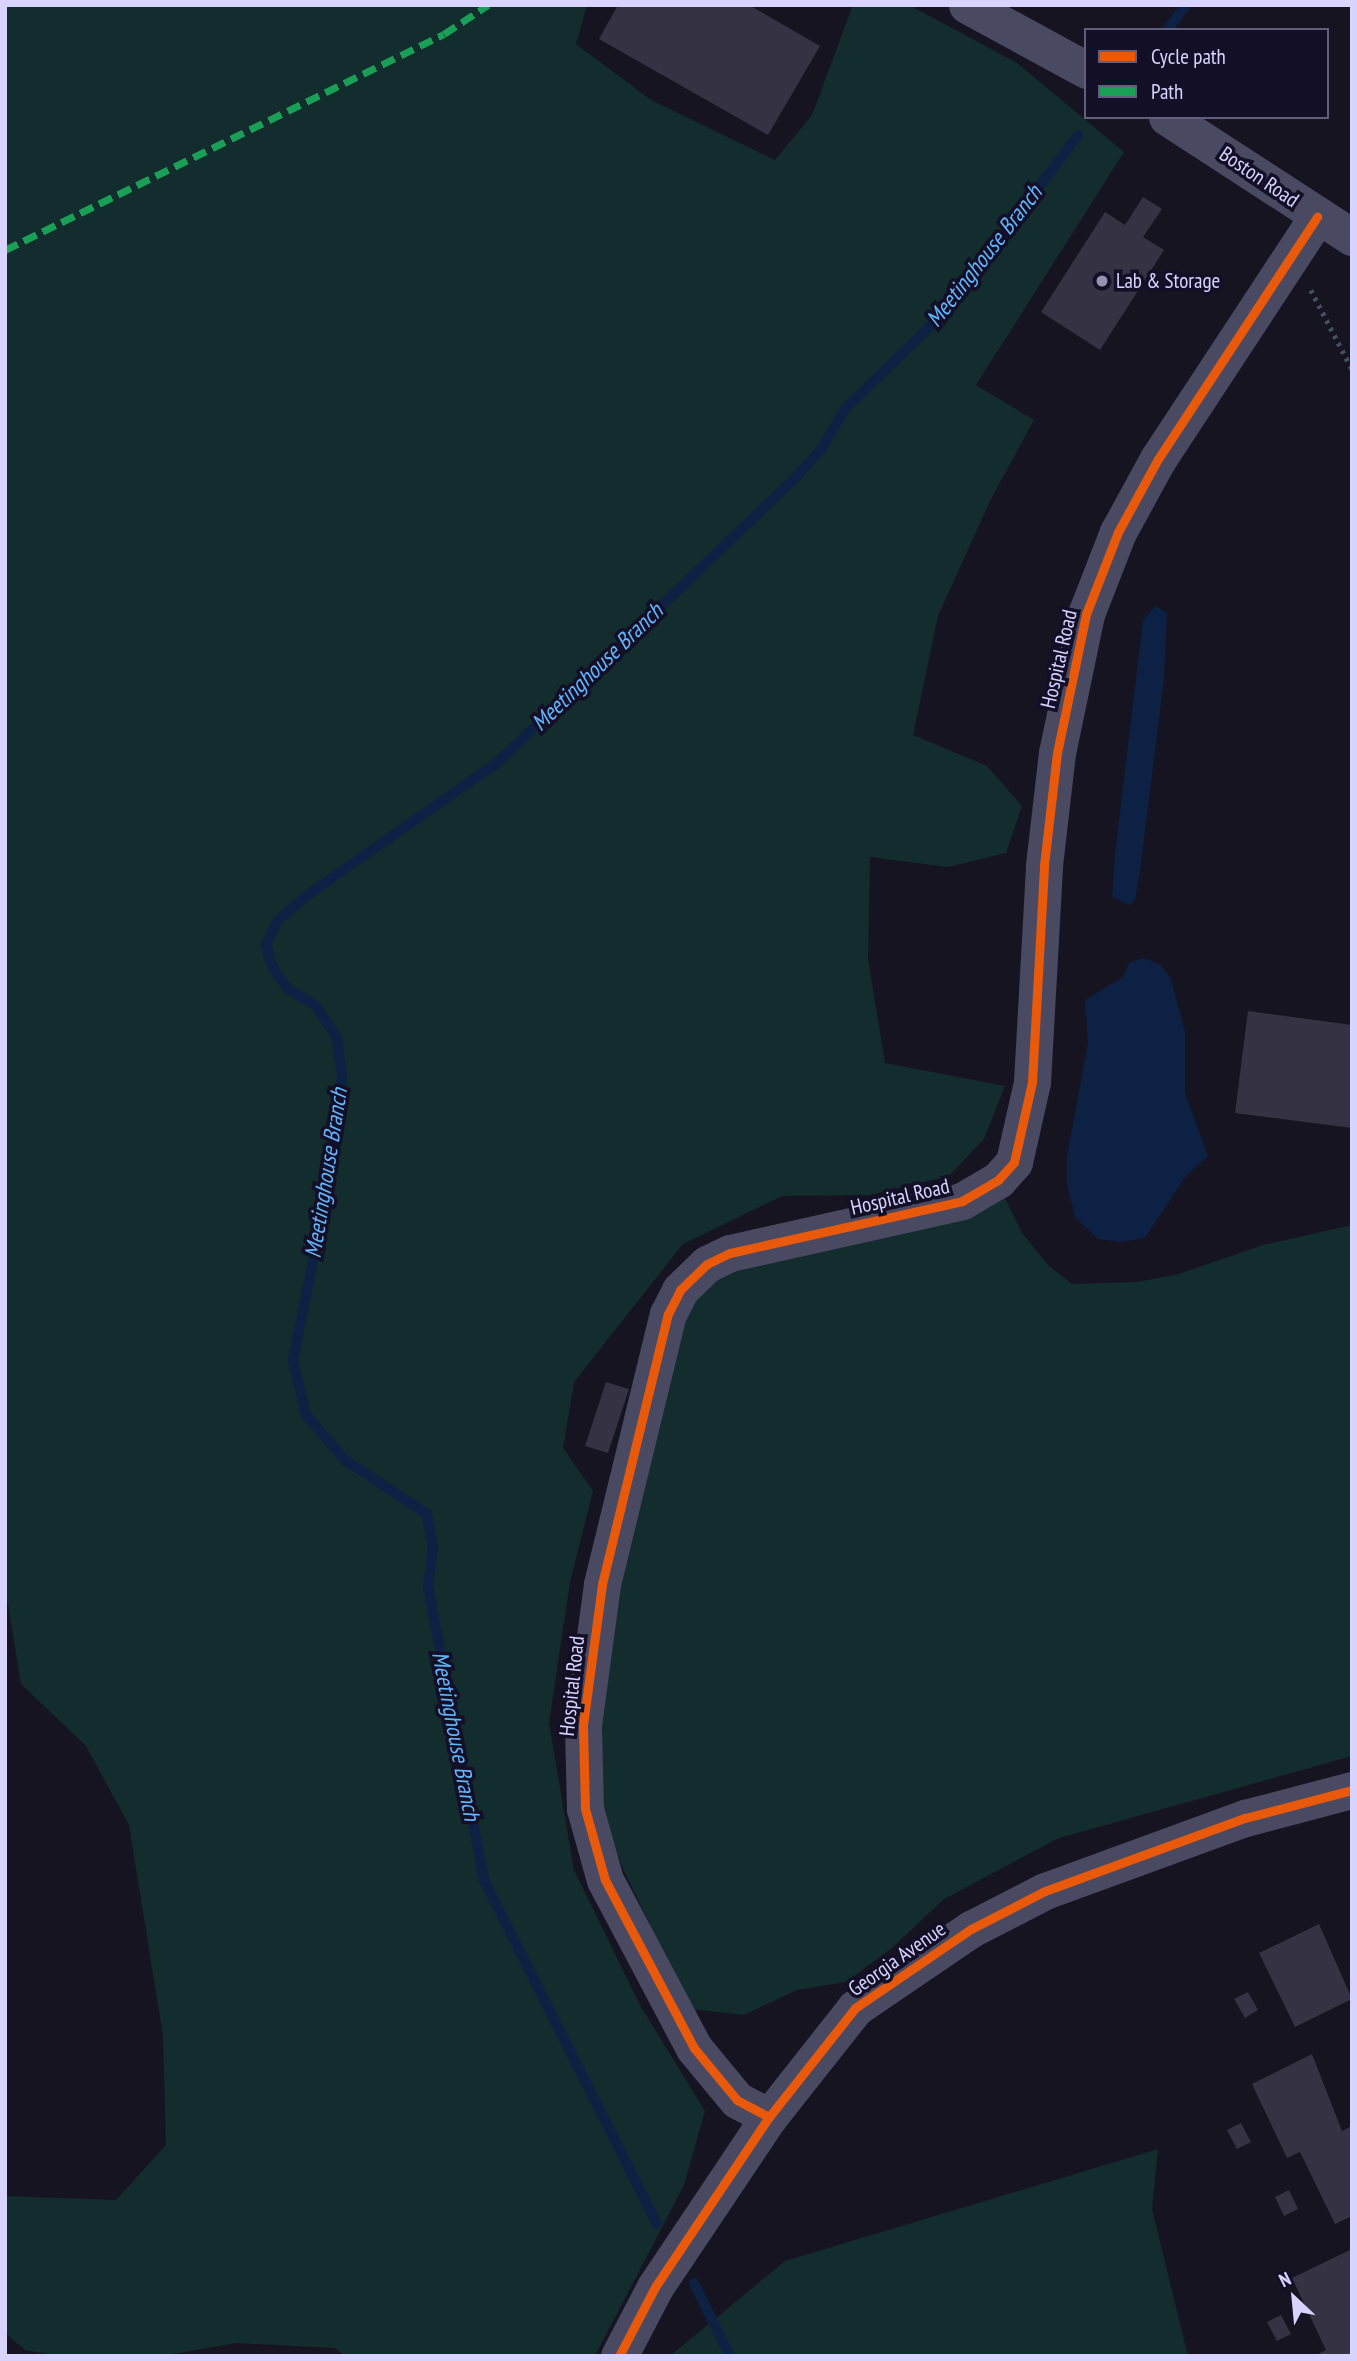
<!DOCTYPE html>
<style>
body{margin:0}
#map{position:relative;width:1357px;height:2361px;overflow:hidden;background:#161421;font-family:"PT Sans Narrow",sans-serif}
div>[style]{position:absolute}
.green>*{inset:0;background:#132c2d}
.water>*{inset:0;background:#0d2144}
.stream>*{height:10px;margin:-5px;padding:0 5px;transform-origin:5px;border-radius:5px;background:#0d2144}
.building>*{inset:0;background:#343243}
.path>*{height:4.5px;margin-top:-2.25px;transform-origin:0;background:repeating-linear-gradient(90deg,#44505f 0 3.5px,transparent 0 8.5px)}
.street>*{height:37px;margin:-18.5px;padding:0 18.5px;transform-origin:18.5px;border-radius:18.5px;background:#4a4962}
.quiet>*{height:7px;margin-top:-3.5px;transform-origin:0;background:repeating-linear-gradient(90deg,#1a9f57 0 14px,transparent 0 21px)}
.cycleway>*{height:9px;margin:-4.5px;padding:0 4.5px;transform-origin:4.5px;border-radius:4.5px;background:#e8590c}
.dots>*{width:19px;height:19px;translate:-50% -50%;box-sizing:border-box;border:4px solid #130f26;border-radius:50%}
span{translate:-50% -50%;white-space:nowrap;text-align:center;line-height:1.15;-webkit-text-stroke:7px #130f26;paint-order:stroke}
.street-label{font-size:21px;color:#d9d4ff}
.poi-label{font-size:21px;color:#d9d4ff}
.left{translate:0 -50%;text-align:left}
.water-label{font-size:23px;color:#62b6ff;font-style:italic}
.frame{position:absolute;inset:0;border:7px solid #d9d4ff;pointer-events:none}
.legend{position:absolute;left:1084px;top:28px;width:245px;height:91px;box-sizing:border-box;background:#130f26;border:2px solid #625e7d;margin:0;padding:9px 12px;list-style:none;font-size:21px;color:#d9d4ff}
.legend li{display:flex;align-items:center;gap:14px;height:35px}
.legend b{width:35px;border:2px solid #625e7d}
.north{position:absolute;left:1259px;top:2263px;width:70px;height:70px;-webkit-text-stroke:5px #130f26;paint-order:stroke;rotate:334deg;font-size:19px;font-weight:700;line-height:28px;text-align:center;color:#d9d4ff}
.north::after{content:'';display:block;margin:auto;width:24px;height:32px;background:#d9d4ff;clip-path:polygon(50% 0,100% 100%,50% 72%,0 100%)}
</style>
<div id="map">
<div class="green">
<i style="clip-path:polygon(5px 5px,587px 5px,576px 44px,651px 100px,775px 160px,812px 115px,853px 5px,909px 5px,1017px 63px,1124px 152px,976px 385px,1034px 420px,990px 501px,938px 616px,913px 735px,987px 766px,1022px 806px,1006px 853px,948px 867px,870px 857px,868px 959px,885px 1063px,1005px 1086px,984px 1139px,949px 1176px,870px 1195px,782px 1196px,683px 1244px,574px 1382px,563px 1448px,593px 1491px,570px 1582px,549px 1723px,574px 1870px,641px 2007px,705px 2111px,684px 2185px,595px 2356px,345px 2356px,335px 2348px,236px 2343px,162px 2356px,59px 2356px,25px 2350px,5px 2333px,5px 2196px,116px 2200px,166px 2145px,163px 2036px,129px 1825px,86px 1746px,21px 1684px,5px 1587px)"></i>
<i style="clip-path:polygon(1001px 1190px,1022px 1233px,1049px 1266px,1072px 1284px,1137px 1282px,1179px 1274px,1263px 1245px,1352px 1225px,1352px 1756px,1059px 1838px,944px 1899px,892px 1948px,846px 1982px,797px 1990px,744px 2015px,691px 2009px,623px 1869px,605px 1819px,599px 1744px,600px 1675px,677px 1327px,709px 1274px)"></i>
<i style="clip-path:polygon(1158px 2149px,1152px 2209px,1188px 2356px,670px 2356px,785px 2261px)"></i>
</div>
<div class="water">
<i style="clip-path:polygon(1156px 606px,1167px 613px,1164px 679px,1140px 871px,1135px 900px,1129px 905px,1112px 897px,1115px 854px,1143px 620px)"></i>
<i style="clip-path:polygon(1144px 958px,1161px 965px,1171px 979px,1185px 1032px,1185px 1093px,1208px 1156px,1185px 1177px,1145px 1238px,1120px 1242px,1098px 1239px,1075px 1217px,1067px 1184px,1067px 1156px,1088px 1043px,1085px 1000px,1123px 977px,1129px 963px)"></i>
</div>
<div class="stream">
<i style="left:1167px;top:30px;width:31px;rotate:-53deg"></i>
<i style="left:657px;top:2224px;width:385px;rotate:-116.7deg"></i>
<i style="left:484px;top:1880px;width:298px;rotate:-100.8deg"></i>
<i style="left:428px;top:1587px;width:39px;rotate:-83deg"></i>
<i style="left:433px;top:1548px;width:35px;rotate:-100deg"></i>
<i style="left:427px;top:1514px;width:98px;rotate:-146.6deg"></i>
<i style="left:345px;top:1460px;width:60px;rotate:-130.9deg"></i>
<i style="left:306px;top:1415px;width:57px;rotate:-103.3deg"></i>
<i style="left:293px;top:1360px;width:193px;rotate:-78.6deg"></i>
<i style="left:331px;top:1171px;width:94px;rotate:-83.3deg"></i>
<i style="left:342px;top:1078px;width:40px;rotate:-97.1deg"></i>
<i style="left:337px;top:1038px;width:38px;rotate:-123deg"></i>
<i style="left:316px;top:1006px;width:34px;rotate:-148deg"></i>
<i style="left:287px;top:988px;width:27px;rotate:-124deg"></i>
<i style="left:272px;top:966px;width:22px;rotate:-106deg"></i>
<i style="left:266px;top:945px;width:28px;rotate:-64deg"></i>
<i style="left:278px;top:920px;width:40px;rotate:-40deg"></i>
<i style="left:309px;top:894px;width:231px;rotate:-34.9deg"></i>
<i style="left:498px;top:762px;width:412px;rotate:-43.7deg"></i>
<i style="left:796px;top:477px;width:39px;rotate:-48deg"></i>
<i style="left:822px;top:448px;width:45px;rotate:-59.5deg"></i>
<i style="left:845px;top:409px;width:141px;rotate:-44.1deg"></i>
<i style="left:946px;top:311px;width:220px;rotate:-53.1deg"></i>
<i style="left:694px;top:2283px;width:81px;rotate:63.7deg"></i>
</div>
<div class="building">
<i style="clip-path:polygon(618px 5px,749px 5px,820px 46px,768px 135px,599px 39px)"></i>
<i style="clip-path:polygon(1143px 197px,1162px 209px,1143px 237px,1164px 250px,1100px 350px,1041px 312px,1105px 212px,1125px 225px)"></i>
<i style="clip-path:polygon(1248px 1011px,1352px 1025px,1352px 1128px,1235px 1113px)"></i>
<i style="clip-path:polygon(606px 1382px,629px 1389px,608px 1453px,585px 1446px)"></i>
<i style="clip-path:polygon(1319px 1924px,1352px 1999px,1295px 2027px,1259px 1953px)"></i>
<i style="clip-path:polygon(1248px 1992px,1258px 2010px,1245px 2018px,1234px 1999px)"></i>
<i style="clip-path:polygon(1312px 2054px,1342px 2131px,1352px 2126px,1352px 2216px,1335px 2224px,1300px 2152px,1287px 2158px,1252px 2084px)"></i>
<i style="clip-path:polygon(1241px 2123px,1251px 2142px,1237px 2149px,1227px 2130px)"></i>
<i style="clip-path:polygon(1289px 2190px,1298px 2209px,1284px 2216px,1275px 2197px)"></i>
<i style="clip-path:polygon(1350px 2250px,1352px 2356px,1314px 2356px,1326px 2350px,1292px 2278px)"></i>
<i style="clip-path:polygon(1281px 2315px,1291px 2334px,1277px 2341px,1267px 2322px)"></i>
</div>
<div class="path">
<i style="left:1311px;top:290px;width:89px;rotate:62.6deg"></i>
</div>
<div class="street">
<i style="left:967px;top:5px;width:136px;rotate:28.6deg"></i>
<i style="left:1167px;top:117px;width:221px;rotate:33deg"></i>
<i style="left:769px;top:2117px;width:36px;rotate:-152deg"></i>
<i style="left:737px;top:2100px;width:67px;rotate:-129.6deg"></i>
<i style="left:694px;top:2048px;width:190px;rotate:-117.9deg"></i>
<i style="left:605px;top:1880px;width:74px;rotate:-105.7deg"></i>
<i style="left:585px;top:1809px;width:84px;rotate:-91.4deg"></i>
<i style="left:583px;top:1725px;width:142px;rotate:-82.3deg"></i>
<i style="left:602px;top:1584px;width:278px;rotate:-76.3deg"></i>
<i style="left:668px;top:1314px;width:27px;rotate:-63deg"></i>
<i style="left:680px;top:1290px;width:37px;rotate:-44deg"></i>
<i style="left:707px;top:1264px;width:25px;rotate:-26deg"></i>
<i style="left:730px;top:1253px;width:238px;rotate:-12.6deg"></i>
<i style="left:962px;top:1201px;width:42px;rotate:-30.3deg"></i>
<i style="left:998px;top:1180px;width:24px;rotate:-48deg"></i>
<i style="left:1014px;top:1162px;width:82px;rotate:-77.3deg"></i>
<i style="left:1032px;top:1082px;width:217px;rotate:-86.8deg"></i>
<i style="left:1044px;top:865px;width:113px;rotate:-83.4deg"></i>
<i style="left:1057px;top:753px;width:142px;rotate:-78.2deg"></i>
<i style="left:1086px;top:614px;width:88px;rotate:-68.7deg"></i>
<i style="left:1118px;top:532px;width:83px;rotate:-61.3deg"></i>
<i style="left:1158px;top:459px;width:290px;rotate:-56.7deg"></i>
<i style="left:619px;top:2356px;width:78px;rotate:-62.4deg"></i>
<i style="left:655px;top:2287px;width:205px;rotate:-56.2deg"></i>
<i style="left:769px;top:2117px;width:139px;rotate:-51.7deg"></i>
<i style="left:855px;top:2008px;width:140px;rotate:-34.3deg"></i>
<i style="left:971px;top:1929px;width:83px;rotate:-27.2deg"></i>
<i style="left:1045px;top:1891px;width:213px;rotate:-20.1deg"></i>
<i style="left:1245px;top:1818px;width:111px;rotate:-14.7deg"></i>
</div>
<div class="quiet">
<i style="left:5px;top:250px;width:489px;rotate:-26.2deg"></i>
<i style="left:444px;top:34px;width:53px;rotate:-33.4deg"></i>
</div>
<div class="cycleway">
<i style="left:769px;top:2117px;width:36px;rotate:-152deg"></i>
<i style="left:737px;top:2100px;width:67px;rotate:-129.6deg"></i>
<i style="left:694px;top:2048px;width:190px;rotate:-117.9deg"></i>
<i style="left:605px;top:1880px;width:74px;rotate:-105.7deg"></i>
<i style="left:585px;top:1809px;width:84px;rotate:-91.4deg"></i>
<i style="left:583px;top:1725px;width:142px;rotate:-82.3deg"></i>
<i style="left:602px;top:1584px;width:278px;rotate:-76.3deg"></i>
<i style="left:668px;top:1314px;width:27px;rotate:-63deg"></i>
<i style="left:680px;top:1290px;width:37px;rotate:-44deg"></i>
<i style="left:707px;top:1264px;width:25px;rotate:-26deg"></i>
<i style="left:730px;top:1253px;width:238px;rotate:-12.6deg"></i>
<i style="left:962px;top:1201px;width:42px;rotate:-30.3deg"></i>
<i style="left:998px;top:1180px;width:24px;rotate:-48deg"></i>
<i style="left:1014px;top:1162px;width:82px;rotate:-77.3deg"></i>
<i style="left:1032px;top:1082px;width:217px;rotate:-86.8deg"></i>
<i style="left:1044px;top:865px;width:113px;rotate:-83.4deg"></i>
<i style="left:1057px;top:753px;width:142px;rotate:-78.2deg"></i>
<i style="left:1086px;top:614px;width:88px;rotate:-68.7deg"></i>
<i style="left:1118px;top:532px;width:83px;rotate:-61.3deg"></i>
<i style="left:1158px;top:459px;width:290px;rotate:-56.7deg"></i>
<i style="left:619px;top:2356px;width:78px;rotate:-62.4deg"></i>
<i style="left:655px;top:2287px;width:205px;rotate:-56.2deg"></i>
<i style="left:769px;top:2117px;width:139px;rotate:-51.7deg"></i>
<i style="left:855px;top:2008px;width:140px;rotate:-34.3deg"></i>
<i style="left:971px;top:1929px;width:83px;rotate:-27.2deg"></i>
<i style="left:1045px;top:1891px;width:213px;rotate:-20.1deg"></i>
<i style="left:1245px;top:1818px;width:111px;rotate:-14.7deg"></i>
</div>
<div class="dots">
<i style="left:1102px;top:281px;background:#9591b1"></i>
</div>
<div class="street-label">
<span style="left:1259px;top:177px;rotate:34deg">Boston Road</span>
<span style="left:1059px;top:659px;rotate:-77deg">Hospital Road</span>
<span style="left:900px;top:1197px;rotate:-13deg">Hospital Road</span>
<span style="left:572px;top:1686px;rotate:-84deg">Hospital Road</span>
<span style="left:897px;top:1959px;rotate:-35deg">Georgia Avenue</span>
</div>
<div class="poi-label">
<span class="left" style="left:1116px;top:281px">Lab &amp; Storage</span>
</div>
<div class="water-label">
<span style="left:984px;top:256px;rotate:-52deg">Meetinghouse Branch</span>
<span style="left:597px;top:667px;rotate:-44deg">Meetinghouse Branch</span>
<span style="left:326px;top:1173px;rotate:-81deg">Meetinghouse Branch</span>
<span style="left:456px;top:1736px;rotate:79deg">Meetinghouse Branch</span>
</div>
<div class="frame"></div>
<ul class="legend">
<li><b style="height:9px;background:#e8590c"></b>Cycle path</li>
<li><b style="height:9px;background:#1a9f57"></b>Path</li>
</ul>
<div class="north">N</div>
</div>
